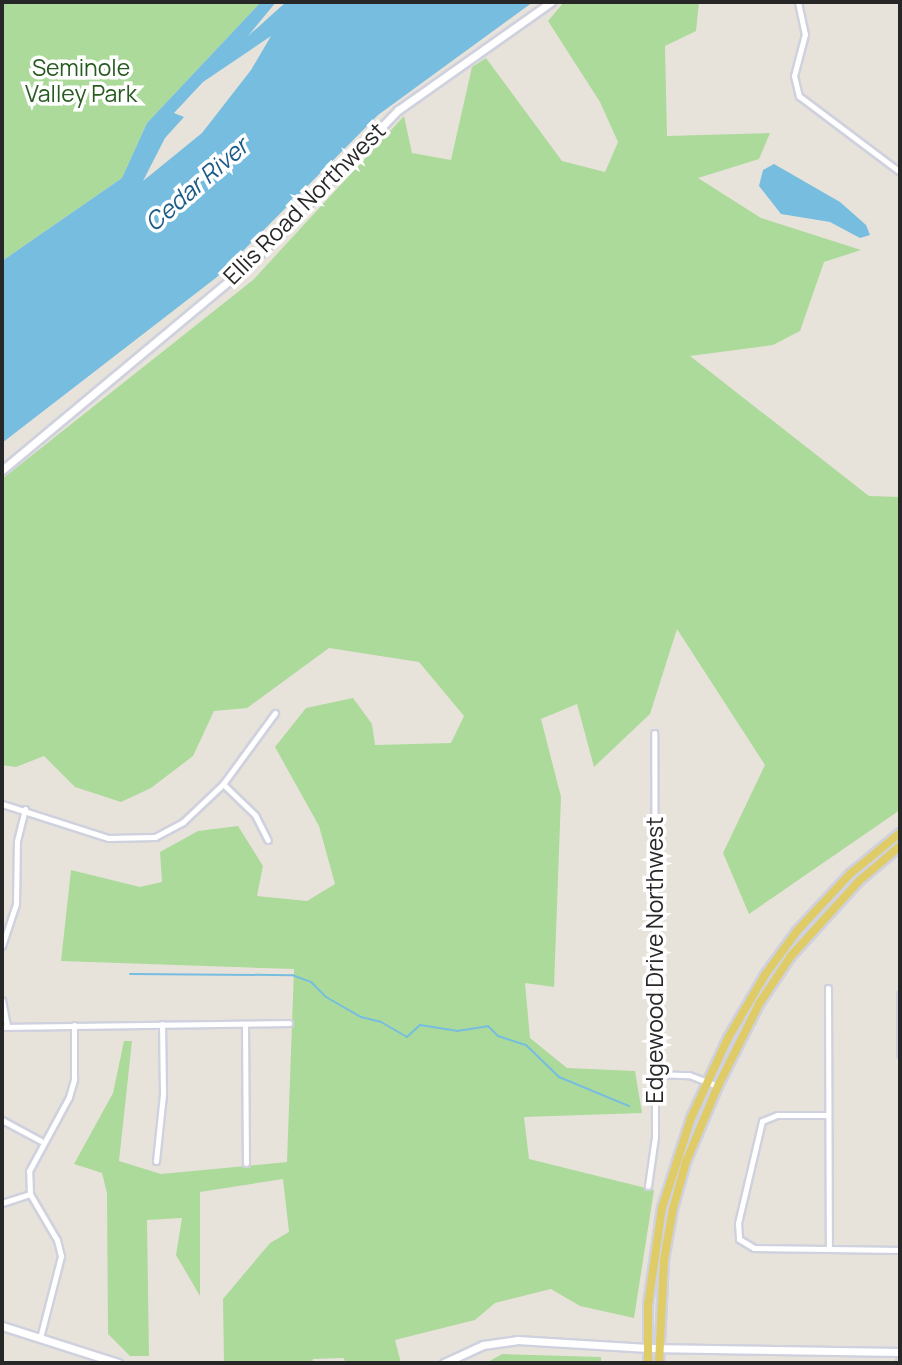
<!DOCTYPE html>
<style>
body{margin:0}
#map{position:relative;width:902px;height:1365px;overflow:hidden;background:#e8e3da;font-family:Manrope,sans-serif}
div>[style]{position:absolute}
.green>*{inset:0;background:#acda9b}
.water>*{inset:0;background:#76bde0}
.stream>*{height:2px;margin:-1px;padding:0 1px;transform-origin:1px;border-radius:1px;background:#76bde0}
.roads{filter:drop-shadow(2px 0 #cfd1de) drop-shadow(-2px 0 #cfd1de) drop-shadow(0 2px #cfd1de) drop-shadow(0 -2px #cfd1de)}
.street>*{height:5px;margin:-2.5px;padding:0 2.5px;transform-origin:2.5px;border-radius:2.5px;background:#fff}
.secondary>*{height:7px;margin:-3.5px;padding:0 3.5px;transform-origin:3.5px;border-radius:3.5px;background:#fff}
.primary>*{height:8px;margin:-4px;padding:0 4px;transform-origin:4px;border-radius:4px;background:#e0cc66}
span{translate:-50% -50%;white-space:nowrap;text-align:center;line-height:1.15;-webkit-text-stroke:7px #fff;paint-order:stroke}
.park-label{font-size:23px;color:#285b20}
.street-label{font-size:23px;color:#272727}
.water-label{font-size:24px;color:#1b5b87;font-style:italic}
.frame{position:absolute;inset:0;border:4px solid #272727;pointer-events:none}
</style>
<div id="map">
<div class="green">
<i style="clip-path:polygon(2px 2px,261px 2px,147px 123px,122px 178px,2px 261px)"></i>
<i style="clip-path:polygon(564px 2px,699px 2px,696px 31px,665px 46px,667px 136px,770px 133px,759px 159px,698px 178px,761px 218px,861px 250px,824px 262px,800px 331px,773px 345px,690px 356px,869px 496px,900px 497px,900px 810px,749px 914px,723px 853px,765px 765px,677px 629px,650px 714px,594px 767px,577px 704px,541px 719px,561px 797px,554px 987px,525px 983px,530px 1038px,567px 1068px,635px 1071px,642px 1113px,524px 1117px,529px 1159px,654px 1190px,634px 1318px,580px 1306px,551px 1289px,495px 1303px,475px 1320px,395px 1340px,401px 1363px,345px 1363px,344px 1358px,313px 1359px,312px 1363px,224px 1363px,223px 1299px,270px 1243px,289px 1232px,283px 1179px,200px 1192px,200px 1296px,176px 1255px,182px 1218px,147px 1220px,149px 1356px,130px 1356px,108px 1334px,107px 1193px,102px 1173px,74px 1164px,113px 1093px,124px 1041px,132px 1041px,119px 1161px,161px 1174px,287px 1162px,294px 969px,61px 961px,71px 870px,140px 887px,162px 882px,160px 852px,198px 831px,238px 826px,263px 866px,257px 896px,307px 901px,335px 884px,319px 826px,275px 747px,306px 708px,353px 698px,372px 724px,375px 745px,451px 743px,464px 716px,419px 662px,329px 648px,247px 708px,214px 711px,193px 756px,151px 788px,121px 802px,75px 787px,44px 756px,16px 767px,2px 765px,2px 479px,253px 280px,404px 116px,412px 153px,451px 160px,472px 67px,486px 58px,562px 161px,605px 172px,618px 142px,600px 102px,548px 21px)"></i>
<i style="clip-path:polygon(502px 1354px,601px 1357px,601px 1363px,486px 1363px)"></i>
</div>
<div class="water">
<i style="clip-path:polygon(evenodd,261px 2px,276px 2px,248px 36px,286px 2px,533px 2px,378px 115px,217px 277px,2px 443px,2px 261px,122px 178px,147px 123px,261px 2px,271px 36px,251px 70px,202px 133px,143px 181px,165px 138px,184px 117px,174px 113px,203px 82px,271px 36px)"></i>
<i style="clip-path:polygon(774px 164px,840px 202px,866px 225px,870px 235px,860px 238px,830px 222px,781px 214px,759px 186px,763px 170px)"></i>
</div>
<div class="stream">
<i style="left:130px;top:974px;width:162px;rotate:0.4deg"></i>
<i style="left:292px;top:975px;width:20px;rotate:20deg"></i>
<i style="left:311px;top:982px;width:21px;rotate:45deg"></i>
<i style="left:326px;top:997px;width:40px;rotate:29.7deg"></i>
<i style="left:361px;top:1017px;width:21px;rotate:14deg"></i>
<i style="left:381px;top:1022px;width:30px;rotate:30deg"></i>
<i style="left:407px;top:1037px;width:18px;rotate:-43deg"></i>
<i style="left:420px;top:1025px;width:37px;rotate:9deg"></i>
<i style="left:457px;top:1031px;width:31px;rotate:-9deg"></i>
<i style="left:488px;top:1026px;width:14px;rotate:45deg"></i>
<i style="left:498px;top:1036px;width:29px;rotate:18deg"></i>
<i style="left:526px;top:1045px;width:46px;rotate:44.1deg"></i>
<i style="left:559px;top:1077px;width:76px;rotate:22.5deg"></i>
</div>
<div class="roads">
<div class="street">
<i style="left:798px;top:2px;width:33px;rotate:78deg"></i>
<i style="left:805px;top:34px;width:43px;rotate:104.7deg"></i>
<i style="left:794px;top:76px;width:21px;rotate:76deg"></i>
<i style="left:799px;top:96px;width:126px;rotate:37deg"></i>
<i style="left:223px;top:784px;width:45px;rotate:44.1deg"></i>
<i style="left:255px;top:815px;width:28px;rotate:63deg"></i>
<i style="left:2px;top:804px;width:111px;rotate:17.8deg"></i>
<i style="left:108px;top:838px;width:47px;rotate:-1.2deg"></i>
<i style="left:155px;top:837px;width:32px;rotate:-28deg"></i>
<i style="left:183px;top:822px;width:55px;rotate:-43.5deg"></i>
<i style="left:223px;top:784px;width:88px;rotate:-53.8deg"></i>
<i style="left:2px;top:946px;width:44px;rotate:-71.6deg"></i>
<i style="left:16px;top:904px;width:63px;rotate:-89.1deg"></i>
<i style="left:17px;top:841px;width:33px;rotate:-76deg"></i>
<i style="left:828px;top:988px;width:261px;rotate:89.8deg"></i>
<i style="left:900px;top:994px;width:60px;rotate:90deg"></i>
<i style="left:2px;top:1000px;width:26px;rotate:79deg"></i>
<i style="left:245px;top:1024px;width:139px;rotate:89.6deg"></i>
<i style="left:2px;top:1027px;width:287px;rotate:-0.8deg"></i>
<i style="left:655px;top:1074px;width:34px;rotate:2deg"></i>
<i style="left:689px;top:1075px;width:31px;rotate:21deg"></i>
<i style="left:828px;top:1115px;width:51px;rotate:180deg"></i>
<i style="left:777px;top:1115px;width:16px;rotate:158deg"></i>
<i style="left:762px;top:1121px;width:105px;rotate:103.2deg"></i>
<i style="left:738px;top:1223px;width:16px;rotate:86deg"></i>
<i style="left:739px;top:1239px;width:17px;rotate:31deg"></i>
<i style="left:754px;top:1248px;width:146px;rotate:0.8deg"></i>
<i style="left:2px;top:1120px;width:44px;rotate:28.3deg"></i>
<i style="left:156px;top:1161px;width:67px;rotate:-84deg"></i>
<i style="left:163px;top:1094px;width:70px;rotate:-90.8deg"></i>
<i style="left:648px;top:1186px;width:49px;rotate:-81.9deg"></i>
<i style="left:655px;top:1137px;width:404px;rotate:-90.1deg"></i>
<i style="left:2px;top:1203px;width:29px;rotate:-18deg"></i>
<i style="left:40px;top:1338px;width:85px;rotate:-75.6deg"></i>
<i style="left:61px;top:1256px;width:16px;rotate:-104deg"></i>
<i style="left:57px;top:1240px;width:53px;rotate:-120.4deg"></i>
<i style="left:30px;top:1194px;width:23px;rotate:-92deg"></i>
<i style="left:29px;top:1171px;width:84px;rotate:-61.6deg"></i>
<i style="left:69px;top:1097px;width:19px;rotate:-74deg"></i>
<i style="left:74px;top:1079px;width:54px;rotate:-90deg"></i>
<i style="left:899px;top:1363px;width:5px;rotate:-79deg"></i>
</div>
<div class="secondary">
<i style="left:2px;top:470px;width:328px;rotate:-39.8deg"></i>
<i style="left:254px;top:260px;width:208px;rotate:-46.2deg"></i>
<i style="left:398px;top:110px;width:187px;rotate:-35.2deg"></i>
<i style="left:2px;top:1326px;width:122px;rotate:17.7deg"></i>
<i style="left:444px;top:1363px;width:43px;rotate:-24.8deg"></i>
<i style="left:483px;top:1345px;width:34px;rotate:-8deg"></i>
<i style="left:517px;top:1340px;width:131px;rotate:3.5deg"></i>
<i style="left:648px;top:1348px;width:252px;rotate:0.9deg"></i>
</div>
<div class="primary">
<i style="left:648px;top:1363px;width:58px;rotate:-90deg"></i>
<i style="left:648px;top:1305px;width:98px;rotate:-81.8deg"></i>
<i style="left:662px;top:1208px;width:95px;rotate:-72.1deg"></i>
<i style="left:691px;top:1118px;width:88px;rotate:-65.2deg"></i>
<i style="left:728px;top:1038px;width:73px;rotate:-59.6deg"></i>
<i style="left:765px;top:975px;width:54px;rotate:-54deg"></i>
<i style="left:797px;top:931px;width:78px;rotate:-47.1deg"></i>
<i style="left:850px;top:874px;width:65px;rotate:-39.4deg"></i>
<i style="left:659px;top:1363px;width:103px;rotate:-87.2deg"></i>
<i style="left:664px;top:1260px;width:52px;rotate:-80deg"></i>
<i style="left:673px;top:1209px;width:49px;rotate:-74.5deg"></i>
<i style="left:686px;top:1162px;width:82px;rotate:-67.2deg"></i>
<i style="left:718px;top:1086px;width:92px;rotate:-63.4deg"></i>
<i style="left:759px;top:1004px;width:58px;rotate:-56.3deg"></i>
<i style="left:791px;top:956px;width:101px;rotate:-47.8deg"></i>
<i style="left:859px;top:881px;width:54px;rotate:-40.5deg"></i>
</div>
</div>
<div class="park-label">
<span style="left:81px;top:80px">Seminole<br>Valley Park</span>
</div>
<div class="street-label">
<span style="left:304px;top:203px;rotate:-45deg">Ellis Road Northwest</span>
<span style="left:654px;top:960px;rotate:-90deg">Edgewood Drive Northwest</span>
</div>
<div class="water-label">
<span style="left:196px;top:184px;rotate:-41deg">Cedar River</span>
</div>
<div class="frame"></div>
</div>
